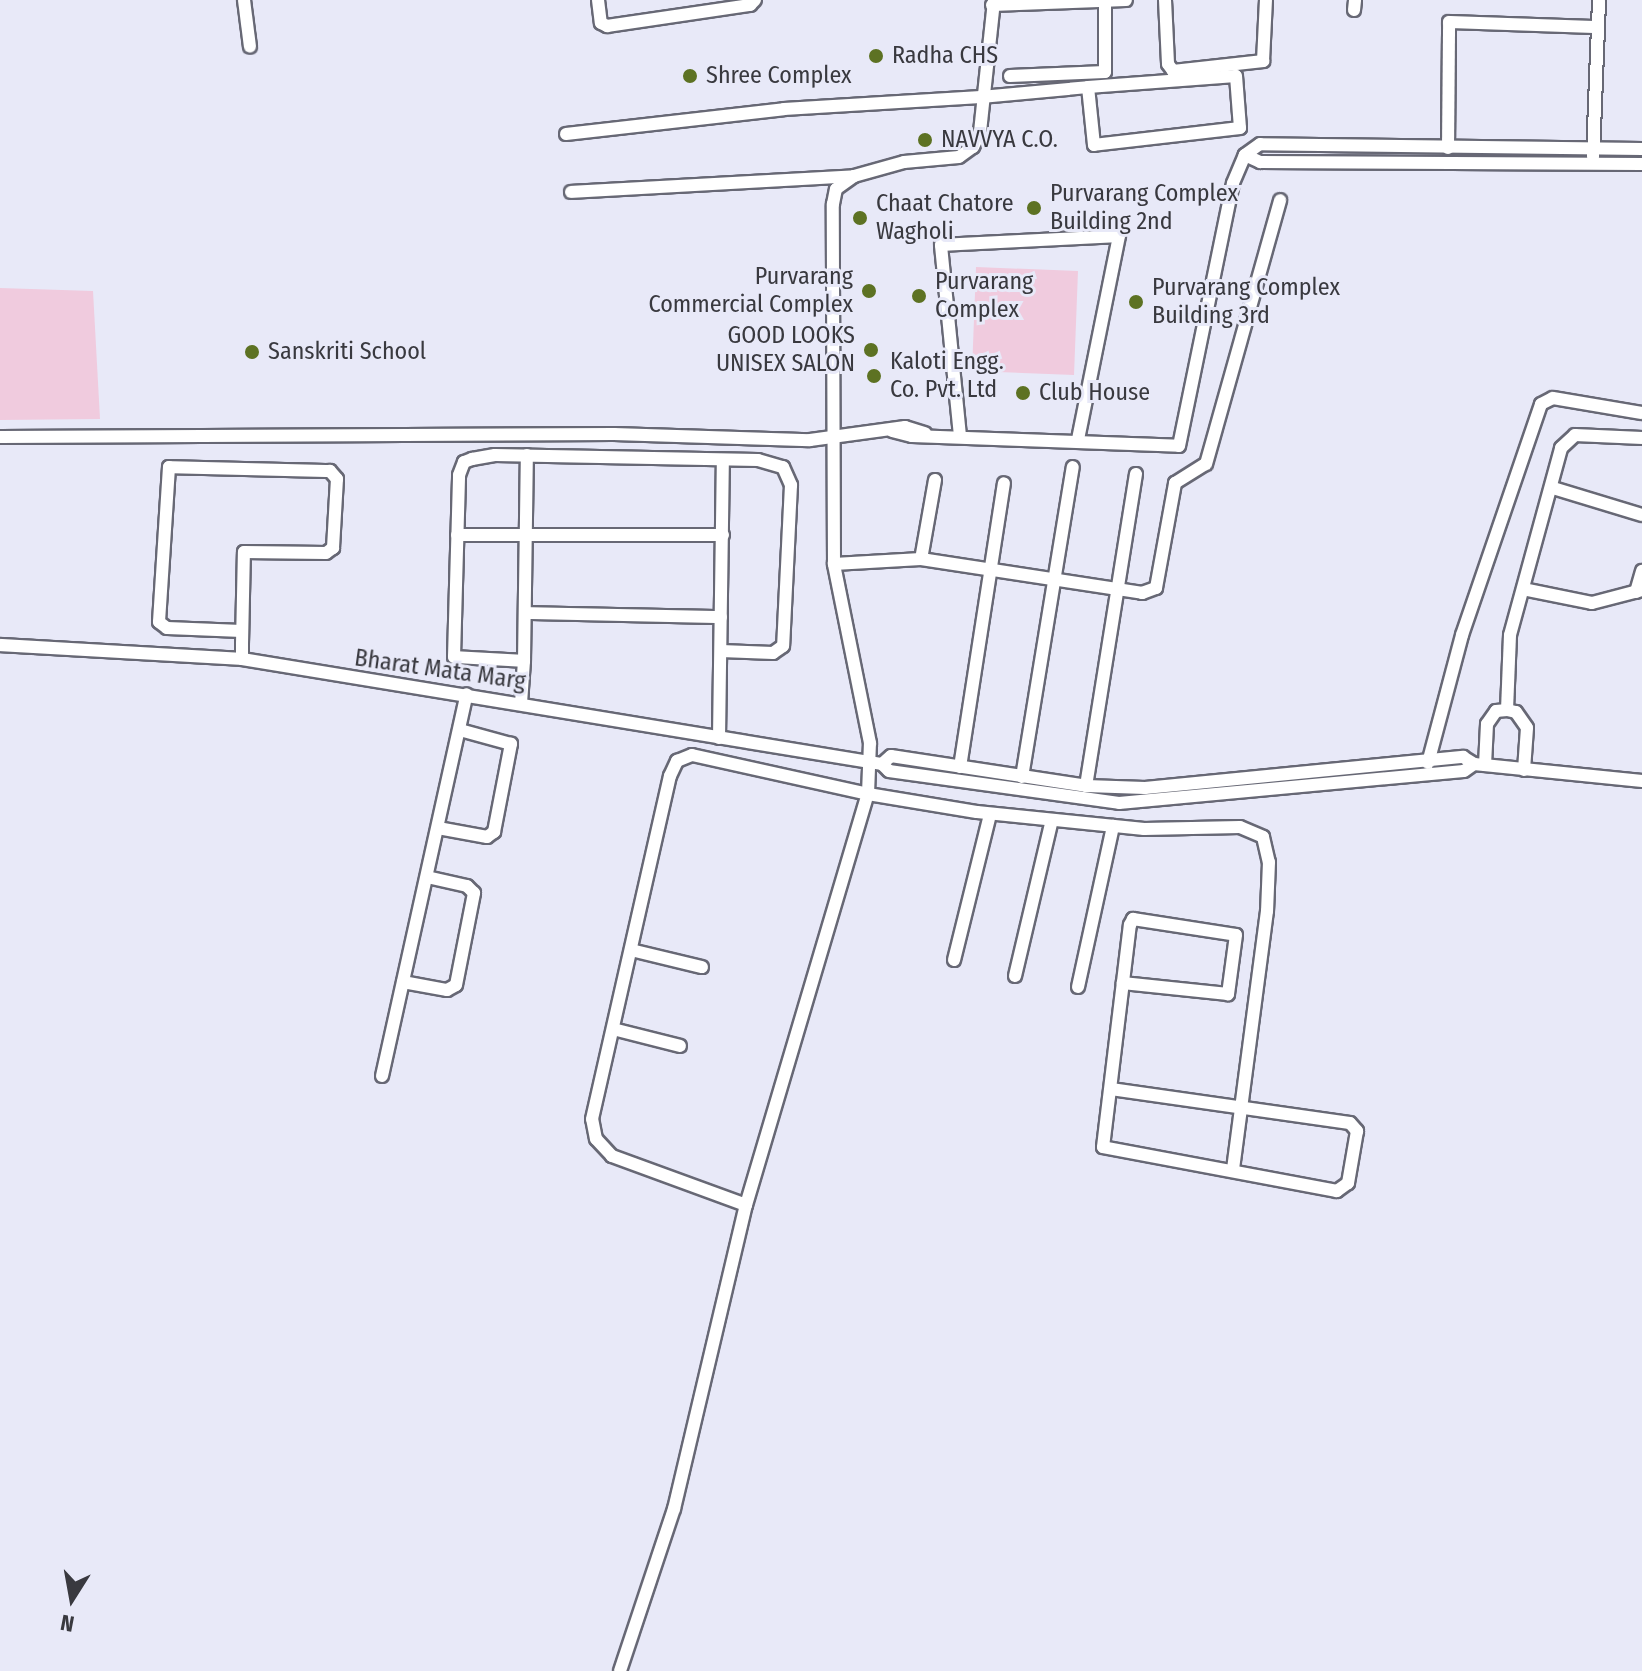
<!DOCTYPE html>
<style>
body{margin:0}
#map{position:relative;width:1642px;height:1671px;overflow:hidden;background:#e8e9f8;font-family:"Fira Sans Condensed",sans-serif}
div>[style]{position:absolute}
.green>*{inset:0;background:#f0cbde}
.roads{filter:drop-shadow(2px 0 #676875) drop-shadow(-2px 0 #676875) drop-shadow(0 2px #676875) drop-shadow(0 -2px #676875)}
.street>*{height:12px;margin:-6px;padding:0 6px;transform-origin:6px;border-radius:6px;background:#fff}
.dots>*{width:22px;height:22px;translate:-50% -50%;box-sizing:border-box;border:4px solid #e8e9f8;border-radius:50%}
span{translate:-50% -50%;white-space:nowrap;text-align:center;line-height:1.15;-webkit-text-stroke:6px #e8e9f8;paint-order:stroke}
.poi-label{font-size:24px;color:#39393f}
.left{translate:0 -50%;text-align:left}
.right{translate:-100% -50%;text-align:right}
.street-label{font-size:24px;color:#39393f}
.north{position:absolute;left:32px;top:1559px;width:80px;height:80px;-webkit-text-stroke:6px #e8e9f8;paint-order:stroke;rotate:191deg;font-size:22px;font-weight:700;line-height:32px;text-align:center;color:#39393f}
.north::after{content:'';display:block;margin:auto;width:28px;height:36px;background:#39393f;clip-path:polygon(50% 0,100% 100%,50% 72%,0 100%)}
</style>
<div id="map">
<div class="green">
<i style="clip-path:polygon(976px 267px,1078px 271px,1074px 375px,972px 371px)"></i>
<i style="clip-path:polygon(0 288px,93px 291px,100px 419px,0 420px)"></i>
</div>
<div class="roads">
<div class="street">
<i style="left:244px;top:0;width:47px;rotate:82.7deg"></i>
<i style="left:598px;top:0;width:23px;rotate:83deg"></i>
<i style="left:601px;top:23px;width:7px;rotate:27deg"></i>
<i style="left:607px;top:26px;width:145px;rotate:-8.4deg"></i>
<i style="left:750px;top:5px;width:7px;rotate:-45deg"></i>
<i style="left:1165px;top:0;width:64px;rotate:87.3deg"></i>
<i style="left:1168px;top:64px;width:9px;rotate:54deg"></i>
<i style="left:1173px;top:71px;width:91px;rotate:-6.3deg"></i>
<i style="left:1263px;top:61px;width:61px;rotate:-87.2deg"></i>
<i style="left:992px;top:5px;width:134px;rotate:-2.1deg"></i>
<i style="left:1354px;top:10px;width:10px;rotate:-84deg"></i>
<i style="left:1010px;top:76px;width:95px;rotate:-2.4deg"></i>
<i style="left:1105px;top:72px;width:71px;rotate:-90deg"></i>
<i style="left:566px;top:134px;width:219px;rotate:-6.5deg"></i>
<i style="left:784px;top:109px;width:197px;rotate:-3.5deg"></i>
<i style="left:981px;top:97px;width:107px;rotate:-5.3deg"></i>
<i style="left:1088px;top:87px;width:148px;rotate:-4.3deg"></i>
<i style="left:1236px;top:76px;width:52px;rotate:85.6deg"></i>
<i style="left:1240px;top:128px;width:147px;rotate:173.4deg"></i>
<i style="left:1094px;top:145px;width:58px;rotate:-95.9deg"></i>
<i style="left:1448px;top:148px;width:126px;rotate:-89.5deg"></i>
<i style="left:1449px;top:22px;width:146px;rotate:2deg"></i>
<i style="left:1642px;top:149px;width:382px;rotate:-179.3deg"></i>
<i style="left:1260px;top:144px;width:19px;rotate:144deg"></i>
<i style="left:1245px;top:155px;width:17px;rotate:25deg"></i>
<i style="left:1260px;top:162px;width:382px;rotate:0.3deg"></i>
<i style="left:1593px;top:157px;width:157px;rotate:-87.8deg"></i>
<i style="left:571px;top:192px;width:283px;rotate:-3.2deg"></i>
<i style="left:892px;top:431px;width:21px;rotate:14deg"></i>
<i style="left:912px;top:436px;width:267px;rotate:2.1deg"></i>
<i style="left:1179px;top:446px;width:268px;rotate:-78.4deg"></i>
<i style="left:1233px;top:183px;width:30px;rotate:-67deg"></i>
<i style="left:960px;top:436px;width:192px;rotate:-95.7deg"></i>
<i style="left:941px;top:245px;width:178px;rotate:-2.9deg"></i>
<i style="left:1119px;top:236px;width:208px;rotate:101.4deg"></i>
<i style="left:0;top:437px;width:614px;rotate:-0.28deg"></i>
<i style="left:614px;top:434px;width:196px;rotate:1.8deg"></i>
<i style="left:810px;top:440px;width:96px;rotate:-7.8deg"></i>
<i style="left:905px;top:427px;width:21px;rotate:17deg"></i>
<i style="left:935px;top:480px;width:80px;rotate:100deg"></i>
<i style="left:921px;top:559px;width:224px;rotate:8.7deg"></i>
<i style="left:1142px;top:593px;width:15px;rotate:-20deg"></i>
<i style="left:1156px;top:588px;width:107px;rotate:-79.7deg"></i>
<i style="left:1175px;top:483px;width:36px;rotate:-32deg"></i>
<i style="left:1206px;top:464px;width:274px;rotate:-74.3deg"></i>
<i style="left:1553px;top:488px;width:93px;rotate:16.9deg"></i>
<i style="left:457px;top:535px;width:266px"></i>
<i style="left:834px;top:564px;width:87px;rotate:-3.3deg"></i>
<i style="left:1523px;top:589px;width:70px;rotate:11.5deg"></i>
<i style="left:1592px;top:603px;width:52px;rotate:-14.6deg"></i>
<i style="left:1636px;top:592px;width:22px;rotate:-74deg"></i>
<i style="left:526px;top:613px;width:195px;rotate:1.2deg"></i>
<i style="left:0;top:645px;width:242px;rotate:3.3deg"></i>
<i style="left:242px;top:659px;width:649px;rotate:9.32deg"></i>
<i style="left:882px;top:764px;width:10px;rotate:45deg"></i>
<i style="left:889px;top:771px;width:232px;rotate:7.9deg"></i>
<i style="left:1119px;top:803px;width:346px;rotate:-5.3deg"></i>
<i style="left:1464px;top:771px;width:12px;rotate:-35deg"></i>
<i style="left:242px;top:659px;width:15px;rotate:-90deg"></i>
<i style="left:242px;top:644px;width:92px;rotate:-88.8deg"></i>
<i style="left:244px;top:552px;width:82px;rotate:0.7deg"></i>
<i style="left:326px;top:553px;width:9px;rotate:-36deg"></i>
<i style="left:333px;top:548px;width:69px;rotate:-86.7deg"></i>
<i style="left:337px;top:479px;width:11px;rotate:-131deg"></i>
<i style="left:330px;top:471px;width:161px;rotate:-178.6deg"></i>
<i style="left:169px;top:467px;width:155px;rotate:93.7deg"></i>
<i style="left:159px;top:622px;width:10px;rotate:37deg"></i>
<i style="left:167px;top:628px;width:75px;rotate:2.3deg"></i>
<i style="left:524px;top:661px;width:206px;rotate:-89.2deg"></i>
<i style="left:521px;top:703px;width:42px;rotate:-85.9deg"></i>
<i style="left:524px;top:661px;width:70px;rotate:-176.7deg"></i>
<i style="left:454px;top:657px;width:182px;rotate:-88.4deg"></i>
<i style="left:459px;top:475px;width:14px;rotate:-69deg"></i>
<i style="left:464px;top:462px;width:9px;rotate:-21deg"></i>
<i style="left:472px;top:459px;width:23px;rotate:-10deg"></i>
<i style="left:495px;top:455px;width:263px;rotate:1.1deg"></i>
<i style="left:758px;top:460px;width:26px;rotate:16deg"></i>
<i style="left:783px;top:467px;width:20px;rotate:66deg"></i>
<i style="left:791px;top:485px;width:161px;rotate:92.8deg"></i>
<i style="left:783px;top:646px;width:12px;rotate:145deg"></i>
<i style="left:773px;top:653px;width:52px;rotate:-177.8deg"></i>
<i style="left:1507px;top:710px;width:75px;rotate:-87.7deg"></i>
<i style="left:1510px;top:635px;width:194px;rotate:-74.7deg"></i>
<i style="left:1561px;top:448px;width:19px;rotate:-43deg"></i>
<i style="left:1575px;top:435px;width:67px;rotate:2.6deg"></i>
<i style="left:719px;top:738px;width:278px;rotate:-89.2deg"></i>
<i style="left:1428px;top:763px;width:132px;rotate:-75.1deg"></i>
<i style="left:1462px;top:635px;width:244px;rotate:-71.1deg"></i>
<i style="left:1541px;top:404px;width:13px;rotate:-27deg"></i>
<i style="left:1553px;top:398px;width:90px;rotate:9.6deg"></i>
<i style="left:882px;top:764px;width:12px;rotate:-42deg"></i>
<i style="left:891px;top:756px;width:197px;rotate:8.7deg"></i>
<i style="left:1086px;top:786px;width:59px;rotate:1.9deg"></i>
<i style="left:1145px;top:788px;width:320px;rotate:-5.6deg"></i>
<i style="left:1463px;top:757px;width:13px;rotate:32deg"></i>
<i style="left:1474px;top:764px;width:169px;rotate:5.8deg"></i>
<i style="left:1485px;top:765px;width:41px;rotate:-87.2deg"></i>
<i style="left:1487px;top:724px;width:16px;rotate:-55deg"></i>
<i style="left:1496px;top:711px;width:11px;rotate:-5deg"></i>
<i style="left:1507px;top:710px;width:9px;rotate:13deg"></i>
<i style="left:1516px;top:712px;width:19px;rotate:55deg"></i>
<i style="left:1527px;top:728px;width:42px;rotate:94.1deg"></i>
<i style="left:960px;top:767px;width:287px;rotate:-81.2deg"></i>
<i style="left:1022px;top:777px;width:314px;rotate:-80.7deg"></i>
<i style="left:1086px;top:786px;width:316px;rotate:-80.9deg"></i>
<i style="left:438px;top:828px;width:50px;rotate:10.4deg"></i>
<i style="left:487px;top:837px;width:9px;rotate:-36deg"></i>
<i style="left:494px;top:832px;width:90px;rotate:-79.1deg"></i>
<i style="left:511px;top:744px;width:53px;rotate:-164.6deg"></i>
<i style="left:631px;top:950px;width:73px;rotate:13.5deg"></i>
<i style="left:954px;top:960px;width:150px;rotate:-76.1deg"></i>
<i style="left:1015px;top:976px;width:160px;rotate:-76.7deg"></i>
<i style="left:403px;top:982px;width:45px;rotate:10.3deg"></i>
<i style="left:447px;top:990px;width:10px;rotate:-29deg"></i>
<i style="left:456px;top:985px;width:94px;rotate:-78.9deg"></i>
<i style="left:474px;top:893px;width:10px;rotate:-135deg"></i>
<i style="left:467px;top:886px;width:41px;rotate:-167.3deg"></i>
<i style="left:1078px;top:987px;width:165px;rotate:-77.7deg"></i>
<i style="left:613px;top:1029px;width:69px;rotate:14.2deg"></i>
<i style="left:382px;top:1076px;width:391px;rotate:-77.5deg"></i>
<i style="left:1111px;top:1089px;width:241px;rotate:8.1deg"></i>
<i style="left:1350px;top:1123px;width:11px;rotate:49deg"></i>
<i style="left:1357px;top:1131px;width:53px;rotate:99.8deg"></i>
<i style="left:1348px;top:1183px;width:14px;rotate:144deg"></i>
<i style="left:1337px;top:1191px;width:238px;rotate:-169.4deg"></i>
<i style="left:1103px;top:1147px;width:224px;rotate:-83.1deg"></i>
<i style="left:1130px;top:925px;width:7px;rotate:-63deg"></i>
<i style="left:1133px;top:919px;width:104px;rotate:8.8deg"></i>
<i style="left:1236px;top:935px;width:60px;rotate:97.7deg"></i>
<i style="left:1228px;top:994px;width:106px;rotate:-174deg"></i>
<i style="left:746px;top:1205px;width:143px;rotate:-159.9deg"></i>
<i style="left:612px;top:1156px;width:23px;rotate:-133deg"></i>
<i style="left:596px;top:1139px;width:20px;rotate:-101deg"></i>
<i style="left:592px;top:1119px;width:352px;rotate:-77.2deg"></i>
<i style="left:670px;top:776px;width:17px;rotate:-65deg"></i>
<i style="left:677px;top:761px;width:16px;rotate:-22deg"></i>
<i style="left:692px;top:755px;width:180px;rotate:12.5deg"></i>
<i style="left:868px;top:794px;width:110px;rotate:9.4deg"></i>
<i style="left:977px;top:812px;width:168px;rotate:5.8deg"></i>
<i style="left:1144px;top:829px;width:96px;rotate:-1.2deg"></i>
<i style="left:1240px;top:827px;width:25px;rotate:23deg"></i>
<i style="left:1263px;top:837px;width:26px;rotate:77deg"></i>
<i style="left:1269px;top:862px;width:49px;rotate:92.3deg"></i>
<i style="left:1267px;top:911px;width:261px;rotate:97.5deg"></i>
<i style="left:620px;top:1671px;width:171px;rotate:-71.6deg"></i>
<i style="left:674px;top:1509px;width:312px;rotate:-76.7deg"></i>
<i style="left:746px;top:1205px;width:429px;rotate:-73.5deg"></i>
<i style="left:868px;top:794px;width:51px;rotate:-87.8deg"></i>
<i style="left:870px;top:743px;width:183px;rotate:-101.4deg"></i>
<i style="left:834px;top:564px;width:360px;rotate:-90.2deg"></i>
<i style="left:833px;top:204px;width:15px;rotate:-79deg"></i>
<i style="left:836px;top:189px;width:22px;rotate:-36deg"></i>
<i style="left:854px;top:176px;width:52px;rotate:-15.6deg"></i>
<i style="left:904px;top:162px;width:55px;rotate:-5.2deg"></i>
<i style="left:959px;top:157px;width:17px;rotate:-36deg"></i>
<i style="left:973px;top:147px;width:17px;rotate:-65deg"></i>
<i style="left:980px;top:132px;width:133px;rotate:-83.9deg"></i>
</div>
</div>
<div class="dots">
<i style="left:876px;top:56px;background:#5d7223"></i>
<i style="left:690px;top:76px;background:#5d7223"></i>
<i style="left:925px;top:140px;background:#5d7223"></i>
<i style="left:1034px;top:208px;background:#5d7223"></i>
<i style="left:860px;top:218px;background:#5d7223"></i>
<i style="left:869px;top:291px;background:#5d7223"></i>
<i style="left:919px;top:296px;background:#5d7223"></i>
<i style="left:1136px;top:302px;background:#5d7223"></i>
<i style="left:871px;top:350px;background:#5d7223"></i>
<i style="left:252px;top:352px;background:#5d7223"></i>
<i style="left:874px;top:376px;background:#5d7223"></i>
<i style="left:1023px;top:393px;background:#5d7223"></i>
</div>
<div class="poi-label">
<span class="left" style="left:892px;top:56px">Radha CHS</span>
<span class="left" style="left:706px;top:76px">Shree Complex</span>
<span class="left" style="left:941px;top:140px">NAVVYA C.O.</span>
<span class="left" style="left:1050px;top:208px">Purvarang Complex<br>Building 2nd</span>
<span class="left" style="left:876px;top:218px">Chaat Chatore<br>Wagholi</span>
<span class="right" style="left:853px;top:291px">Purvarang<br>Commercial Complex</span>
<span class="left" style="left:935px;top:296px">Purvarang<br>Complex</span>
<span class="left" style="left:1152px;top:302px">Purvarang Complex<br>Building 3rd</span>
<span class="right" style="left:855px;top:350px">GOOD LOOKS<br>UNISEX SALON</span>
<span class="left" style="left:268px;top:352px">Sanskriti School</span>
<span class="left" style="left:890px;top:376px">Kaloti Engg.<br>Co. Pvt. Ltd</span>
<span class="left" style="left:1039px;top:393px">Club House</span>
</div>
<div class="street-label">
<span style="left:440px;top:670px;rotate:8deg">Bharat Mata Marg</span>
</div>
<div class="north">N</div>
</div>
